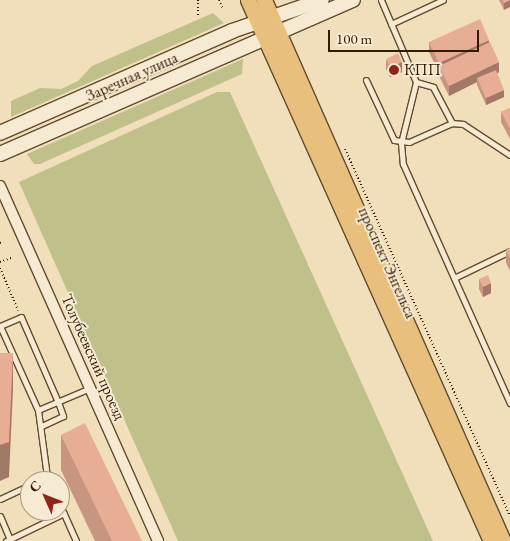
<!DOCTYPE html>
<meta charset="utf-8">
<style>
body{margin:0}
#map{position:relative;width:510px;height:541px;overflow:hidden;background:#f1deba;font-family:"EB Garamond",serif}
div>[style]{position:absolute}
.green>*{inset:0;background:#c0c08b}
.path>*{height:2px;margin-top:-1px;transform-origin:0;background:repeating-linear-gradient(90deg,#301b00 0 1px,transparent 0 3.5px)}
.roads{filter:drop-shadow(1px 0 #604c2e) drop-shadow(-1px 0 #604c2e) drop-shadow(0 1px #604c2e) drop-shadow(0 -1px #604c2e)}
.lane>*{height:5px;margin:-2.5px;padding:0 2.5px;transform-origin:2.5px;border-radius:2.5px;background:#f6ead2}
.street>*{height:10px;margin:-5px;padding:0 5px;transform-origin:5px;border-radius:5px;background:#f6ead2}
.secondary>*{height:14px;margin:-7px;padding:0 7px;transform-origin:7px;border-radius:7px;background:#f6ead2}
.primary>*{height:15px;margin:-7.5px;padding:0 7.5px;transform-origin:7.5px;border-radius:7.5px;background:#e8bf7d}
.wall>*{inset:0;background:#c89580}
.shaded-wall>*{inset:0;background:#a27968}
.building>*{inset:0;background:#e8ad95}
.dots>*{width:14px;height:14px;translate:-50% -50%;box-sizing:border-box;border:2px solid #f6ead2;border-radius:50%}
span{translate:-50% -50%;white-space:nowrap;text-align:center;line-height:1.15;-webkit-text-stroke:4px #f6ead2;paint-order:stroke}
.poi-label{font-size:16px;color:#301b00}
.left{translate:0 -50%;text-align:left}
.street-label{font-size:16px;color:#301b00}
.north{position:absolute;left:20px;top:471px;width:50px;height:50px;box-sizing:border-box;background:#f6ead2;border:1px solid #a7977e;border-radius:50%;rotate:314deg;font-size:14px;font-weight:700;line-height:20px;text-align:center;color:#301b00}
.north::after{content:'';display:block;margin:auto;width:18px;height:22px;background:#8f2418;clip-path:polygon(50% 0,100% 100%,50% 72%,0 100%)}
.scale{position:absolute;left:328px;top:30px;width:151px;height:22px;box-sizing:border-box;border:2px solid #301b00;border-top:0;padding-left:6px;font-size:15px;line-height:18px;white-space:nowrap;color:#301b00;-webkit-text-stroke:4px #f6ead2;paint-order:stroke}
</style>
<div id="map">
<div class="green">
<i style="clip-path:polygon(213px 13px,224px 23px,11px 117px,11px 101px,40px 88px,61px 89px,78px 81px,92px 66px)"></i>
<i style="clip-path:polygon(243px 59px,242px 74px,40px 164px,34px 164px,27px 154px)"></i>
<i style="clip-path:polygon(217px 92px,230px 92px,433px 541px,178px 541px,19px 182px)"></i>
</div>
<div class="path">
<i style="left:198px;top:0;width:17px;rotate:90deg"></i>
<i style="left:219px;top:0;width:8px;rotate:67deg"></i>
<i style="left:345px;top:149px;width:402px;rotate:65.8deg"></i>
<i style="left:0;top:243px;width:3px;rotate:-18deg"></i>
<i style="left:0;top:262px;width:12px;rotate:-20deg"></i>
<i style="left:0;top:268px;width:46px;rotate:66.8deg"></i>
</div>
<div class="roads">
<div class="lane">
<i style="left:381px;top:0;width:89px;rotate:66.9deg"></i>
<i style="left:416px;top:82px;width:63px;rotate:103.8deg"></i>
<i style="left:401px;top:143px;width:21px;rotate:85deg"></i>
<i style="left:403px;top:164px;width:262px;rotate:65.9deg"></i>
<i style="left:391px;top:24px;width:57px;rotate:-24.8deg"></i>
<i style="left:366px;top:80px;width:66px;rotate:65deg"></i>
<i style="left:394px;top:140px;width:15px;rotate:8deg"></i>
<i style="left:409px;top:142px;width:47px;rotate:-23.8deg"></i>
<i style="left:452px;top:123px;width:11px;rotate:5deg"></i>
<i style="left:463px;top:124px;width:56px;rotate:33.4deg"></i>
<i style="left:416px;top:82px;width:18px;rotate:16deg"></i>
<i style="left:433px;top:87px;width:41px;rotate:62.2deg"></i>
<i style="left:454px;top:278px;width:62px;rotate:-25.7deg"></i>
<i style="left:0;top:326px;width:92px;rotate:65.7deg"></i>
<i style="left:38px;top:410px;width:68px;rotate:82.3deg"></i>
<i style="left:47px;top:477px;width:9px;rotate:153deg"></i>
<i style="left:0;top:326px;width:23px;rotate:-23deg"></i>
<i style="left:21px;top:317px;width:93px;rotate:66.5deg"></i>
<i style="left:58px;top:402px;width:15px;rotate:70deg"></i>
<i style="left:63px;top:416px;width:23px;rotate:155deg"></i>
<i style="left:38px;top:410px;width:56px;rotate:-22.9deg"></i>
<i style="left:0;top:499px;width:33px;rotate:-25deg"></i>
<i style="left:60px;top:505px;width:39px;rotate:66deg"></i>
<i style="left:0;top:516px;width:23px;rotate:67deg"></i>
<i style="left:6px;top:541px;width:64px;rotate:-25.8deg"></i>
</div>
<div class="street">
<i style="left:0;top:186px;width:389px;rotate:66deg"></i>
</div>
<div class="secondary">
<i style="left:0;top:133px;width:253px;rotate:-23.7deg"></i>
<i style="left:232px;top:31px;width:95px;rotate:-19deg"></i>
<i style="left:0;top:154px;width:385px;rotate:-23.6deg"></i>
</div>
<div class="primary">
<i style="left:248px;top:0;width:593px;rotate:65.81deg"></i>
<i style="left:264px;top:0;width:591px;rotate:66.17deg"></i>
</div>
</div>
<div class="wall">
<i style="clip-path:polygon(499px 0,510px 0,504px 10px)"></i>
<i style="clip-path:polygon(429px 42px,489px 43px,499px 72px,497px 74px,504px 97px,486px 105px,477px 85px,477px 82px,449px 96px,439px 76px,439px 73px,429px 52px)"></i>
<i style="clip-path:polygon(386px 59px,402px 72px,390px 77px,386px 69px)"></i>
<i style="clip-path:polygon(510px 108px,510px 139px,501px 122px,501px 112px)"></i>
<i style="clip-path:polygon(510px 248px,510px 271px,506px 263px,506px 250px)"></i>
<i style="clip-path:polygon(479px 279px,491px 293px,483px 297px,479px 289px)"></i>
<i style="clip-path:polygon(61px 435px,142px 541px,95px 541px,61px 470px)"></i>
</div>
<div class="shaded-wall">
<i style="clip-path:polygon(510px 0,510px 7px,504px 10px,504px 3px)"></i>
<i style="clip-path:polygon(489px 40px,489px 50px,439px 66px,439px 73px,439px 63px)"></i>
<i style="clip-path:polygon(402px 62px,402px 72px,390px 77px,390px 67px)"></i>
<i style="clip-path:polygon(499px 62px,499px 72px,479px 82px,477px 78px,477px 82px,449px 96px,449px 86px)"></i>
<i style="clip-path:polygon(504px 90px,504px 97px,486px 105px,486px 98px)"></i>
<i style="clip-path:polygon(491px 283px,491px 293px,483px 297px,483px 287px)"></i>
<i style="clip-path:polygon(13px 353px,13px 389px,9px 477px,0 481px,0 445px)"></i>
</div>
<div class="building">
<i style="clip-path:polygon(503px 0,510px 0,504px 3px)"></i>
<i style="clip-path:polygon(480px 19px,489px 40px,439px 63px,429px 42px)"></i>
<i style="clip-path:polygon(490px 42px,499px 62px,449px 86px,439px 66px)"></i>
<i style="clip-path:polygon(398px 53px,402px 62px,390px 67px,386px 59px)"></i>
<i style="clip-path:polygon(496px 70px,504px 90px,486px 98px,477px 78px)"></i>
<i style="clip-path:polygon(510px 108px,510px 129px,501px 112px)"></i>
<i style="clip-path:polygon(510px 248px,510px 258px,506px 250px)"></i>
<i style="clip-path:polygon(488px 275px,491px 283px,483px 287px,479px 279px)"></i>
<i style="clip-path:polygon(0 353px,13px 353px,9px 442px,0 445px)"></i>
<i style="clip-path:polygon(85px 423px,142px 541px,112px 541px,61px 435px)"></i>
</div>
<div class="dots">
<i style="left:394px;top:70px;background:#8f2418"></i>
</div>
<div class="poi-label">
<span class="left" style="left:404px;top:70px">КПП</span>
</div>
<div class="street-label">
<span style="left:132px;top:77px;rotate:-24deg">Заречная улица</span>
<span style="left:387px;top:263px;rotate:66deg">проспект Энгельса</span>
<span style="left:93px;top:357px;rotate:66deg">Толубеевский проезд</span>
</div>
<div class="north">С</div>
<div class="scale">100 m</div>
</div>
